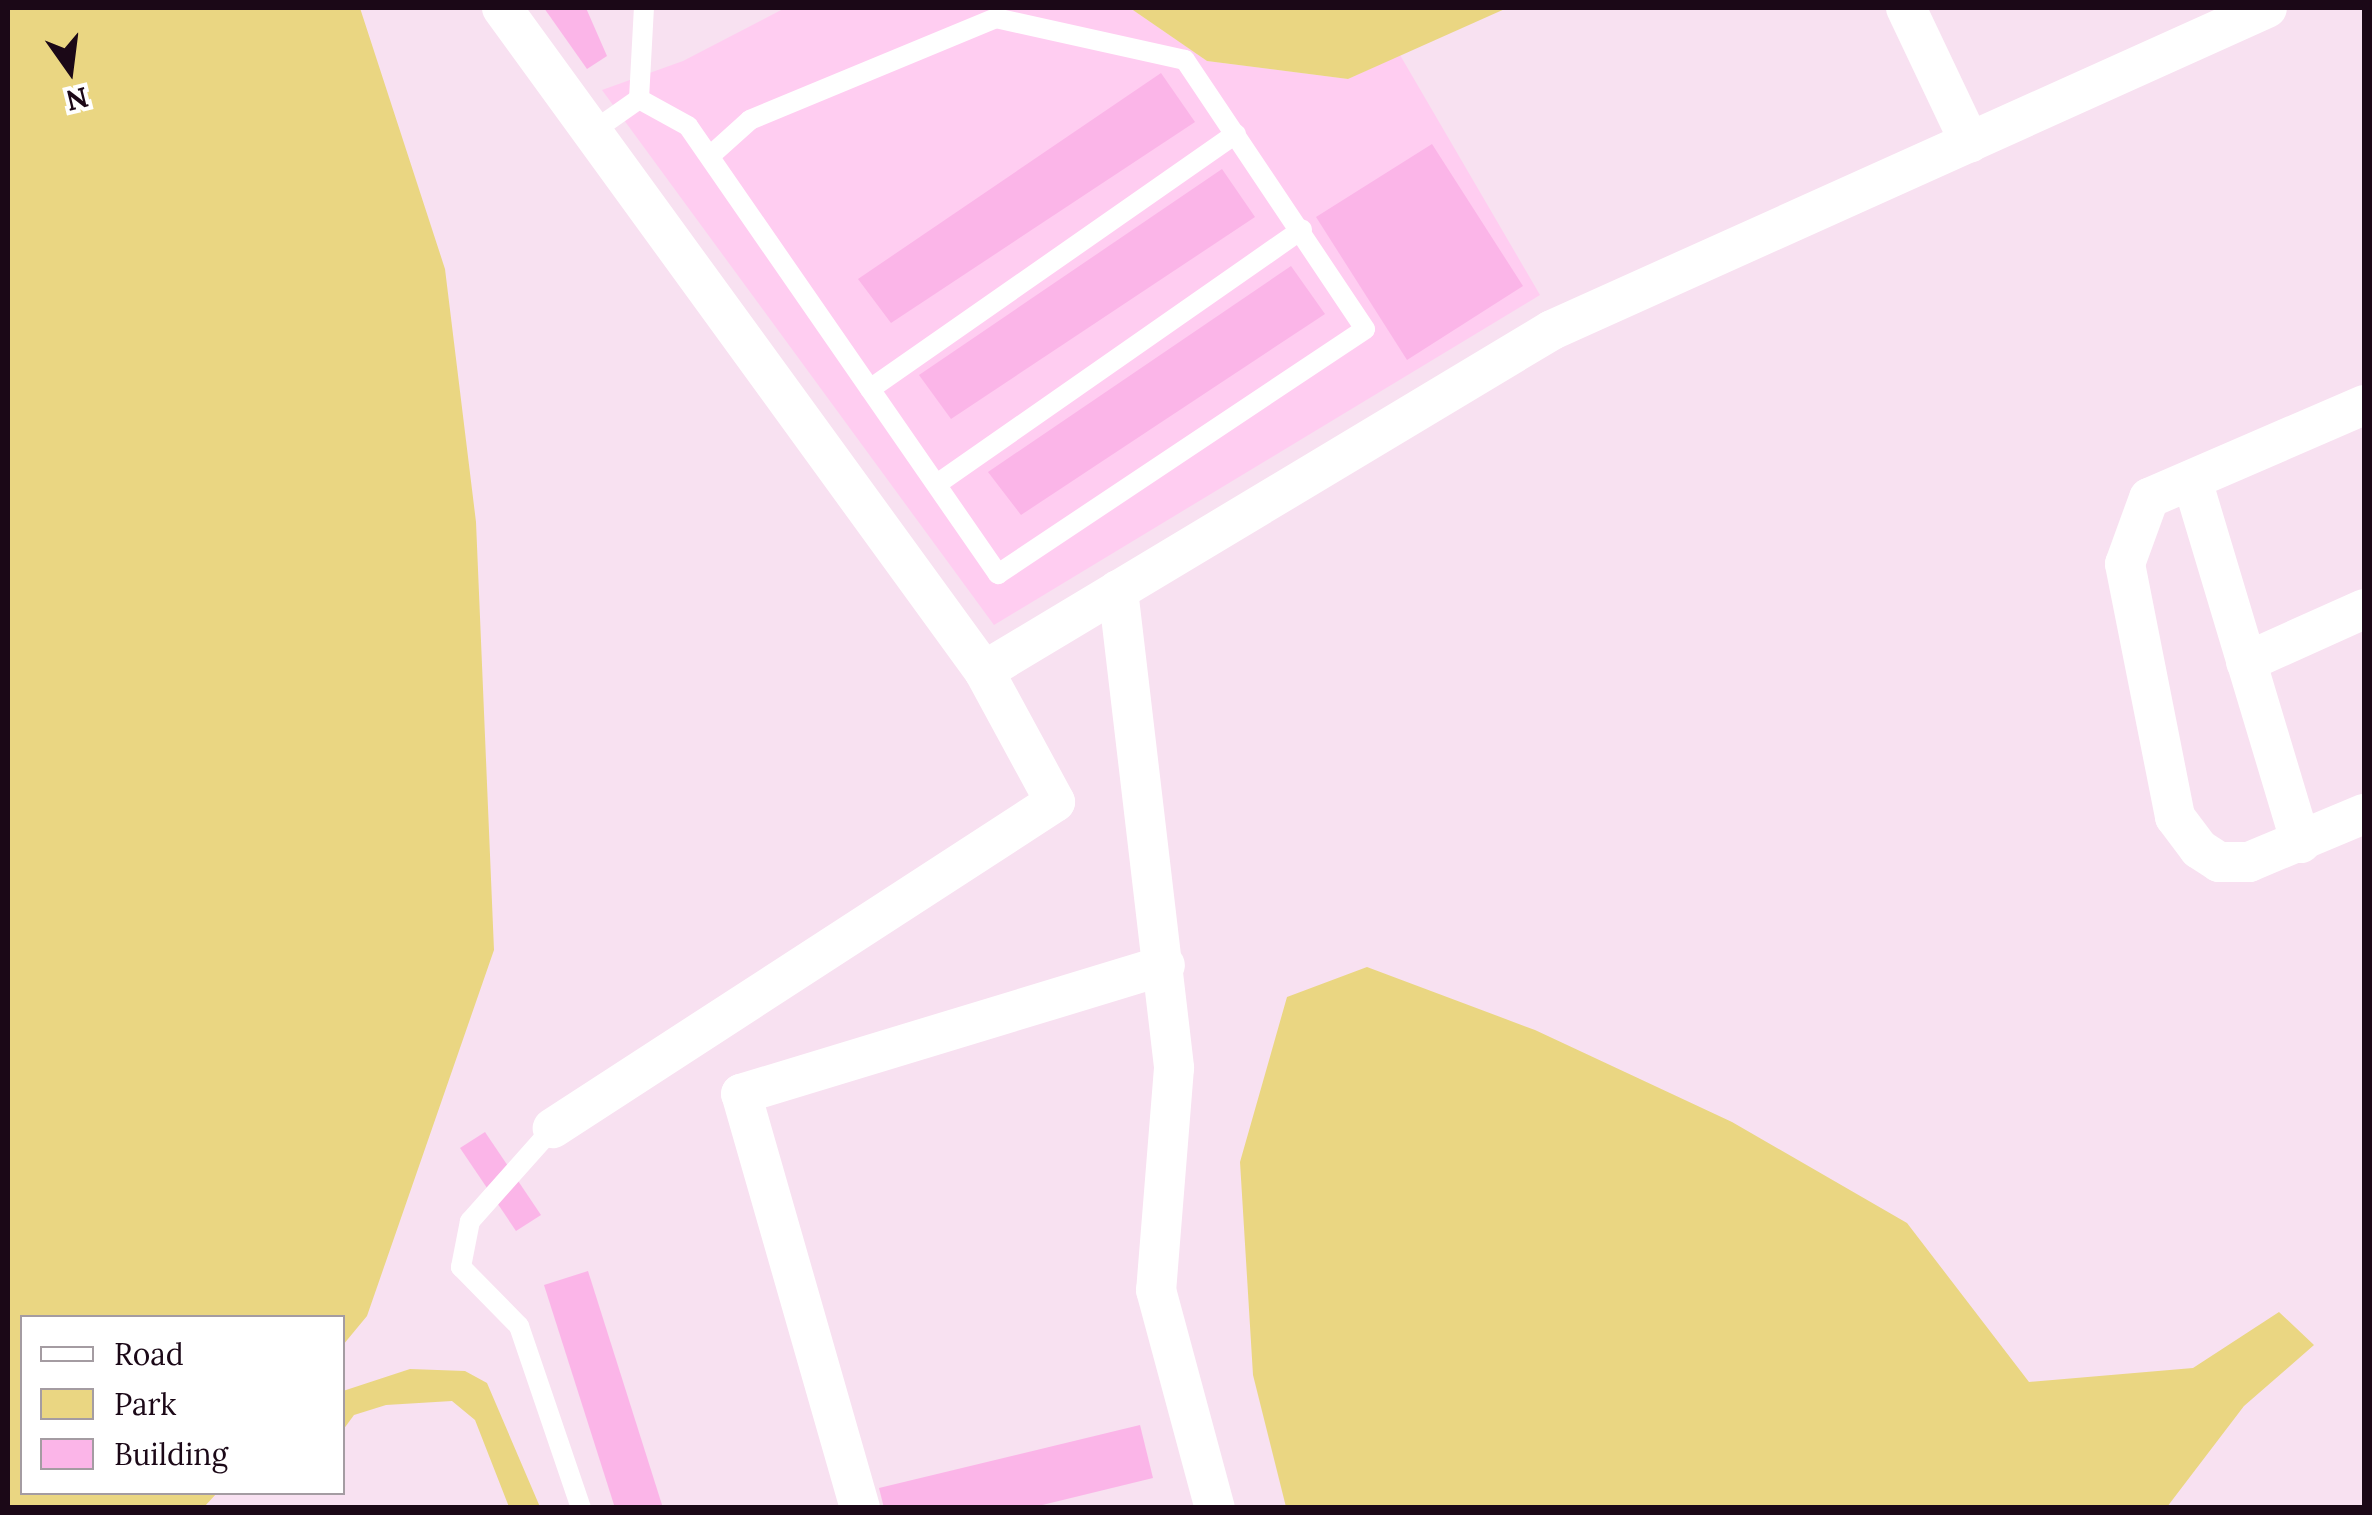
<!DOCTYPE html>
<style>
body{margin:0}
#map{position:relative;width:2372px;height:1515px;overflow:hidden;background:#f8e1f1;font-family:Lora,serif}
div>[style]{position:absolute}
.built>*{inset:0;background:#ffcdf1}
.green>*{inset:0;background:#ead682}
.building>*{inset:0;background:#fbb5e8}
.lane>*{height:20px;margin:-10px;padding:0 10px;transform-origin:10px;border-radius:10px;background:#fff}
.street>*{height:40px;margin:-20px;padding:0 20px;transform-origin:20px;border-radius:20px;background:#fff}
span{translate:-50% -50%;white-space:nowrap;text-align:center;line-height:1.15;-webkit-text-stroke:9px #fff;paint-order:stroke}
.frame{position:absolute;inset:0;border:10px solid #1b0817;pointer-events:none}
.legend{position:absolute;left:20px;top:1315px;width:325px;height:180px;box-sizing:border-box;background:#fff;border:2px solid #a49ca2;margin:0;padding:12px 18px;list-style:none;font-size:30px;color:#1b0817}
.legend li{display:flex;align-items:center;gap:20px;height:50px}
.legend b{width:50px;border:2px solid #a49ca2}
.north{position:absolute;left:20px;top:20px;width:100px;height:100px;-webkit-text-stroke:8px #fff;paint-order:stroke;rotate:166deg;font-size:28px;font-weight:700;line-height:40px;text-align:center;color:#1b0817}
.north::after{content:'';display:block;margin:auto;width:35px;height:45px;background:#1b0817;clip-path:polygon(50% 0,100% 100%,50% 72%,0 100%)}
</style>
<div id="map">
<div class="built">
<i style="clip-path:polygon(785px 8px,1130px 8px,1207px 61px,1348px 79px,1400px 55px,1540px 295px,994px 625px,602px 90px,683px 61px)"></i>
</div>
<div class="green">
<i style="clip-path:polygon(8px 8px,360px 8px,445px 269px,476px 522px,494px 950px,367px 1316px,343px 1345px,342px 1318px,22px 1318px,22px 1492px,217px 1493px,204px 1507px,8px 1507px)"></i>
<i style="clip-path:polygon(1130px 8px,1507px 8px,1348px 79px,1207px 61px)"></i>
<i style="clip-path:polygon(1367px 967px,1535px 1030px,1732px 1122px,1907px 1223px,2029px 1382px,2193px 1368px,2279px 1312px,2314px 1345px,2244px 1406px,2167px 1507px,1286px 1507px,1253px 1375px,1240px 1162px,1287px 997px)"></i>
<i style="clip-path:polygon(410px 1369px,465px 1371px,487px 1383px,540px 1507px,509px 1507px,475px 1420px,452px 1401px,386px 1405px,354px 1415px,343px 1430px,343px 1391px)"></i>
</div>
<div class="building">
<i style="clip-path:polygon(544px 8px,586px 8px,607px 56px,587px 69px)"></i>
<i style="clip-path:polygon(1161px 73px,1195px 122px,891px 323px,858px 279px)"></i>
<i style="clip-path:polygon(1432px 144px,1523px 286px,1407px 360px,1316px 217px)"></i>
<i style="clip-path:polygon(1222px 169px,1255px 217px,951px 419px,919px 375px)"></i>
<i style="clip-path:polygon(1291px 266px,1325px 314px,1021px 515px,988px 472px)"></i>
<i style="clip-path:polygon(485px 1132px,541px 1215px,516px 1231px,460px 1148px)"></i>
<i style="clip-path:polygon(588px 1271px,663px 1508px,615px 1508px,544px 1285px)"></i>
<i style="clip-path:polygon(1140px 1425px,1153px 1478px,1030px 1508px,884px 1508px,879px 1488px)"></i>
</div>
<div class="lane">
<i style="left:639px;top:99px;width:56px;rotate:28.9deg"></i>
<i style="left:688px;top:126px;width:545px;rotate:55.32deg"></i>
<i style="left:998px;top:574px;width:441px;rotate:-33.7deg"></i>
<i style="left:1365px;top:329px;width:324px;rotate:-123.8deg"></i>
<i style="left:1185px;top:60px;width:194px;rotate:-167.5deg"></i>
<i style="left:996px;top:18px;width:266px;rotate:157.5deg"></i>
<i style="left:750px;top:120px;width:54px;rotate:138deg"></i>
<i style="left:592px;top:132px;width:57px;rotate:-35.1deg"></i>
<i style="left:639px;top:99px;width:91px;rotate:-86.9deg"></i>
<i style="left:870px;top:389px;width:446px;rotate:-34.9deg"></i>
<i style="left:937px;top:484px;width:445px;rotate:-34.9deg"></i>
<i style="left:553px;top:1128px;width:125px;rotate:131.7deg"></i>
<i style="left:470px;top:1221px;width:47px;rotate:101.1deg"></i>
<i style="left:461px;top:1267px;width:83px;rotate:45.5deg"></i>
<i style="left:519px;top:1326px;width:192px;rotate:71.2deg"></i>
</div>
<div class="street">
<i style="left:502px;top:8px;width:820px;rotate:53.98deg"></i>
<i style="left:984px;top:671px;width:149px;rotate:61.5deg"></i>
<i style="left:1055px;top:802px;width:599px;rotate:147deg"></i>
<i style="left:1906px;top:8px;width:149px;rotate:64.6deg"></i>
<i style="left:2364px;top:405px;width:234px;rotate:156.6deg"></i>
<i style="left:2149px;top:498px;width:70px;rotate:110deg"></i>
<i style="left:2125px;top:564px;width:258px;rotate:78.8deg"></i>
<i style="left:2175px;top:817px;width:40px;rotate:53deg"></i>
<i style="left:2199px;top:849px;width:24px;rotate:33deg"></i>
<i style="left:2219px;top:862px;width:30px"></i>
<i style="left:2249px;top:862px;width:125px;rotate:-22.7deg"></i>
<i style="left:2192px;top:480px;width:379px;rotate:73.3deg"></i>
<i style="left:1118px;top:590px;width:481px;rotate:83.3deg"></i>
<i style="left:1174px;top:1068px;width:223px;rotate:94.6deg"></i>
<i style="left:1156px;top:1290px;width:226px;rotate:74.9deg"></i>
<i style="left:2246px;top:662px;width:129px;rotate:-24.2deg"></i>
<i style="left:984px;top:671px;width:662px;rotate:-30.98deg"></i>
<i style="left:1552px;top:330px;width:784px;rotate:-24.24deg"></i>
<i style="left:860px;top:1508px;width:431px;rotate:-106deg"></i>
<i style="left:741px;top:1094px;width:443px;rotate:-16.9deg"></i>
</div>
<div class="frame"></div>
<ul class="legend">
<li><b style="height:12px;background:#fff"></b>Road</li>
<li><b style="height:28px;background:#ead682"></b>Park</li>
<li><b style="height:28px;background:#fbb5e8"></b>Building</li>
</ul>
<div class="north">N</div>
</div>
